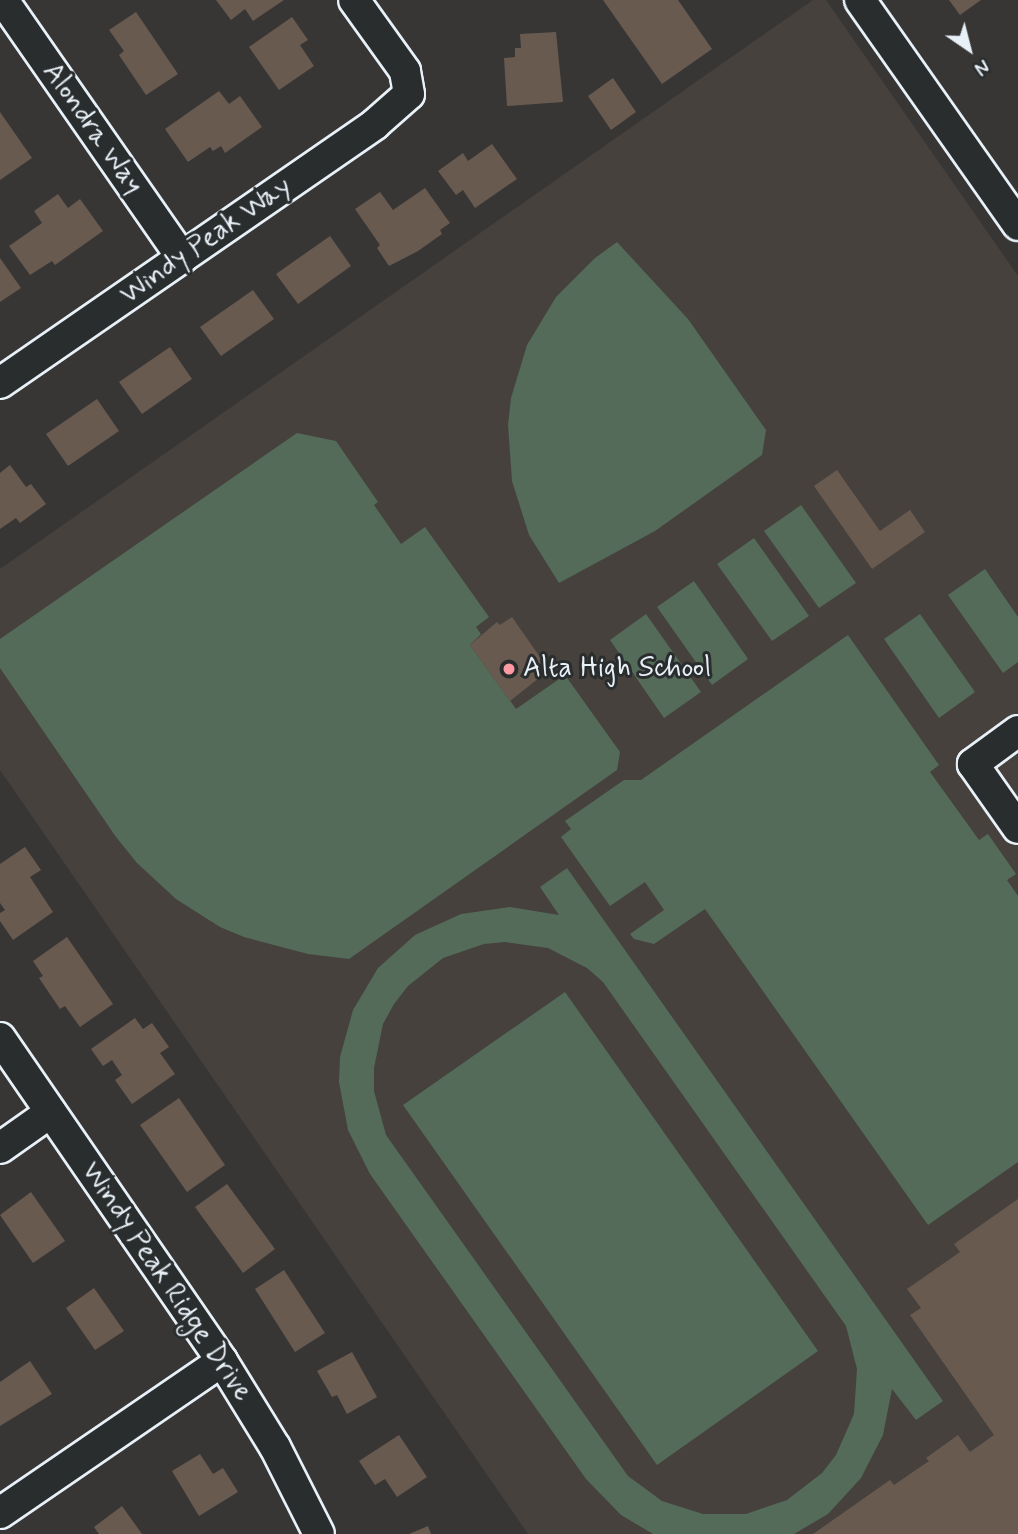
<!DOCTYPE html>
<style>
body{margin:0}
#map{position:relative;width:1018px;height:1534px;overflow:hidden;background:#373635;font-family:Mynerve,sans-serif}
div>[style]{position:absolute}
.built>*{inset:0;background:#46413d}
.green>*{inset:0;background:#536b58}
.building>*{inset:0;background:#695a50}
.roads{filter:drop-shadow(2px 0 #e8f1f8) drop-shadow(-2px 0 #e8f1f8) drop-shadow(0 2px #e8f1f8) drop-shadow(0 -2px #e8f1f8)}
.minor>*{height:30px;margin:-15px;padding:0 15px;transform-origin:15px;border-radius:15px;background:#2a2d2e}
.dots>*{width:19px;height:19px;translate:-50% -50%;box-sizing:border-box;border:4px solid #2a2d2e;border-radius:50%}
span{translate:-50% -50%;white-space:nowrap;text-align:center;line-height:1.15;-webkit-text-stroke:6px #2a2d2e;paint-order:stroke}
.street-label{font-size:28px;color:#e8f1f8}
.poi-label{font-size:28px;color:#e8f1f8}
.left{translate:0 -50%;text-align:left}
.north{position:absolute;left:934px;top:14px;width:70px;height:70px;-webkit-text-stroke:5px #2a2d2e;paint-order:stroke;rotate:145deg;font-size:19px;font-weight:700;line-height:28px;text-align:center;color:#e8f1f8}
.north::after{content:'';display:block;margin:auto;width:24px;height:32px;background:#e8f1f8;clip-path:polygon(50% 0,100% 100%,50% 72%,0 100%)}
</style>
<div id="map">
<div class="built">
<i style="clip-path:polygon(813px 0,826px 0,1018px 276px,1018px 1534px,528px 1534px,0 770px,0 569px)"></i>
</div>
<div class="green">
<i style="clip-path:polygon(617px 242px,688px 319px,766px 430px,762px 455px,655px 531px,559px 583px,529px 535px,512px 481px,508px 425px,511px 398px,527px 345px,556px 297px,595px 258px)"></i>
<i style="clip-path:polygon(297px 433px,336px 441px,378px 502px,374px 505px,401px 544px,425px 527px,489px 617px,476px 627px,481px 634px,470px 645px,516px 709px,565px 675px,620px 752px,617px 770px,349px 959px,308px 954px,244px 937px,220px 927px,176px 899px,137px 863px,116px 837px,0 668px,0 639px)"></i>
<i style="clip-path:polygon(801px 505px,856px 583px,819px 608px,764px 531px)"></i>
<i style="clip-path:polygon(754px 538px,809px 616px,772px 641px,717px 564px)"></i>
<i style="clip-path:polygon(985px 569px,1018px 617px,1018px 662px,1003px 673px,948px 595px)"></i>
<i style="clip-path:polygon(694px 581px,748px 659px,712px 685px,657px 607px)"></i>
<i style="clip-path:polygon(646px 614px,701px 692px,664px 718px,610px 640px)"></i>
<i style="clip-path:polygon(920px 614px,975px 692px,939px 718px,884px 639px)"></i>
<i style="clip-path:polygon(848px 635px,939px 765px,930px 772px,979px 840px,988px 834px,1016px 874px,1007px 880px,1018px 896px,1018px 1162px,928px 1225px,705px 909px,654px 944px,634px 939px,630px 934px,664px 910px,645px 882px,610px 906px,561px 837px,571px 829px,565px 821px,624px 780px,641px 780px)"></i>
<i style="clip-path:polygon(evenodd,567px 868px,943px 1401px,916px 1420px,892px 1389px,883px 1435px,861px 1478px,828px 1514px,794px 1534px,653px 1534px,621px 1515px,586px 1479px,370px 1174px,348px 1130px,339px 1082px,340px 1057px,353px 1010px,378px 968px,415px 935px,461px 914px,510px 907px,559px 915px,540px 887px,567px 868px,505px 942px,548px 948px,587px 968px,603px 982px,846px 1326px,857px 1369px,854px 1414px,836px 1455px,822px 1473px,787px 1500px,746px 1514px,703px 1514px,662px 1501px,628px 1476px,386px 1135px,374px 1091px,374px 1068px,383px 1024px,394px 1004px,408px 986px,443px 958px,484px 944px,505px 942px)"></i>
<i style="clip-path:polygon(565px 992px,818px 1351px,657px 1465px,403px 1105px)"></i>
</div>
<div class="building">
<i style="clip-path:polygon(216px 0,284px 0,253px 21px,245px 9px,231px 20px)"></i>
<i style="clip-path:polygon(603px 0,678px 0,712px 49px,662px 84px)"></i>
<i style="clip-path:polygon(949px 0,981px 0,960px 15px)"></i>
<i style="clip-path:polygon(136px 12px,178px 74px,146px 95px,119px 55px,124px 51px,109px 30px)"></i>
<i style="clip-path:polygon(292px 17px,308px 40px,300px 45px,314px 66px,279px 90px,249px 47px)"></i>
<i style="clip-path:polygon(556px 32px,563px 102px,507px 106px,504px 58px,515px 57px,515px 48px,521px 48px,520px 34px)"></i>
<i style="clip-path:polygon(613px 78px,636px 112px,611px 130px,588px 96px)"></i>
<i style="clip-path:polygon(219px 91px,229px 104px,240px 96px,262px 127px,225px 153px,221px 146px,213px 151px,210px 147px,188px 162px,165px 129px)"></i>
<i style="clip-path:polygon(0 112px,32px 158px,0 180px)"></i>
<i style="clip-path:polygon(492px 144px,517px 179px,475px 208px,463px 190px,456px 195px,438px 171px,463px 153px,468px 161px)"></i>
<i style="clip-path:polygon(425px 188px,450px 223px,440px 230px,442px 234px,418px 251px,389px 266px,377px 248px,380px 245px,355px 209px,380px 192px,393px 210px)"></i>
<i style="clip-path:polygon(58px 194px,68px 208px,80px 199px,103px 231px,55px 265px,52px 261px,30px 275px,9px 246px,42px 223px,34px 211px)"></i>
<i style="clip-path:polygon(330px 236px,351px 266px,298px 304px,276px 274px)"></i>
<i style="clip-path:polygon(0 258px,21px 288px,0 302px)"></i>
<i style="clip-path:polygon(253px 290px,274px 319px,221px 356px,200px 327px)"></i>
<i style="clip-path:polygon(170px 347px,192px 379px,142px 414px,119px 382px)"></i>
<i style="clip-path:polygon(97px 399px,119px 431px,68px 466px,46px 434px)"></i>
<i style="clip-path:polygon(10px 465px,26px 487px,31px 484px,46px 504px,20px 523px,16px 518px,0 529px,0 473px)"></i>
<i style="clip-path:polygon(837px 470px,880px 531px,910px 510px,925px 532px,872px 569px,814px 486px)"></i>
<i style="clip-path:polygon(512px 617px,549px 670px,510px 701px,470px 645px,497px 622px,500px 625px)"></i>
<i style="clip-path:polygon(25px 847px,41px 870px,30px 877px,53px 912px,13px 940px,0 921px,0 913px,5px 910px,0 903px,0 864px)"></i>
<i style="clip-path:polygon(67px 937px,113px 1004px,80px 1027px,65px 1006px,60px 1009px,39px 978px,43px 976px,33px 961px)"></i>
<i style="clip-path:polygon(135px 1018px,143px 1029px,152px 1023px,169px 1047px,160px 1053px,175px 1074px,132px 1104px,115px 1080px,122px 1075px,112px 1060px,103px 1066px,91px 1049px)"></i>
<i style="clip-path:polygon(179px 1098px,225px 1165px,187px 1192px,140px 1125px)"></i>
<i style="clip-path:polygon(227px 1184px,275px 1249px,243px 1273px,195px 1207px)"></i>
<i style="clip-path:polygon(31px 1192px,65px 1241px,33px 1263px,0 1215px)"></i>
<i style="clip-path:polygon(1018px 1199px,1018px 1534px,813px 1534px,890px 1480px,894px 1485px,929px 1461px,926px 1458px,958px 1435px,970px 1452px,994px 1435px,910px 1315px,921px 1308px,907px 1289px,960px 1252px,954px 1244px)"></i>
<i style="clip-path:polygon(284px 1270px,325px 1333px,295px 1352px,255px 1289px)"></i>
<i style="clip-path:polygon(94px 1288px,124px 1331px,95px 1350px,66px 1308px)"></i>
<i style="clip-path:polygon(352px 1352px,377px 1397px,347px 1414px,337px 1395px,332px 1397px,317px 1371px)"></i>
<i style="clip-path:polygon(30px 1361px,52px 1394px,0 1426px,0 1382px)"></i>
<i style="clip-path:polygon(399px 1435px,427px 1477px,397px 1497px,385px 1479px,375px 1485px,359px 1461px)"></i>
<i style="clip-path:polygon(200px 1454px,213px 1474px,223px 1468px,238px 1492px,199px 1516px,172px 1471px)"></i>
<i style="clip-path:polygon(122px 1506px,142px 1534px,99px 1534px,94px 1527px)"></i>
<i style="clip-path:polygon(428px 1526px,431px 1534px,409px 1534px)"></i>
</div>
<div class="roads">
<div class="minor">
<i style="left:3px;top:0;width:314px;rotate:55.2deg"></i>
<i style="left:860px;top:0;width:275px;rotate:54.9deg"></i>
<i style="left:0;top:383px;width:456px;rotate:-34.6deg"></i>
<i style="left:375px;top:124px;width:45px;rotate:-41.4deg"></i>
<i style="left:409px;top:94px;width:23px;rotate:-100deg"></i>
<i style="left:405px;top:71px;width:87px;rotate:-125.7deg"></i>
<i style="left:1018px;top:731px;width:56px;rotate:143.7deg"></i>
<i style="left:973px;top:764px;width:78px;rotate:54.9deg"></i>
<i style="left:0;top:1038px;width:392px;rotate:55.5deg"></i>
<i style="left:222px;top:1361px;width:101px;rotate:58.4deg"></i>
<i style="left:275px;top:1447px;width:97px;rotate:63.2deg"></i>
<i style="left:0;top:1148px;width:62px;rotate:-35.2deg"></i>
<i style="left:0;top:1513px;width:269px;rotate:-34.4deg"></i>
</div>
</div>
<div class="dots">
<i style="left:509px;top:669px;background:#ff9aa2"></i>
</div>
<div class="street-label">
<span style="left:92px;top:129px;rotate:55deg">Alondra Way</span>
<span style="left:206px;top:241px;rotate:-35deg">Windy Peak Way</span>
<span style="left:166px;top:1282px;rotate:56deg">Windy Peak Ridge Drive</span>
</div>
<div class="poi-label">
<span class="left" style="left:523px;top:669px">Alta High School</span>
</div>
<div class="north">N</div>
</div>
